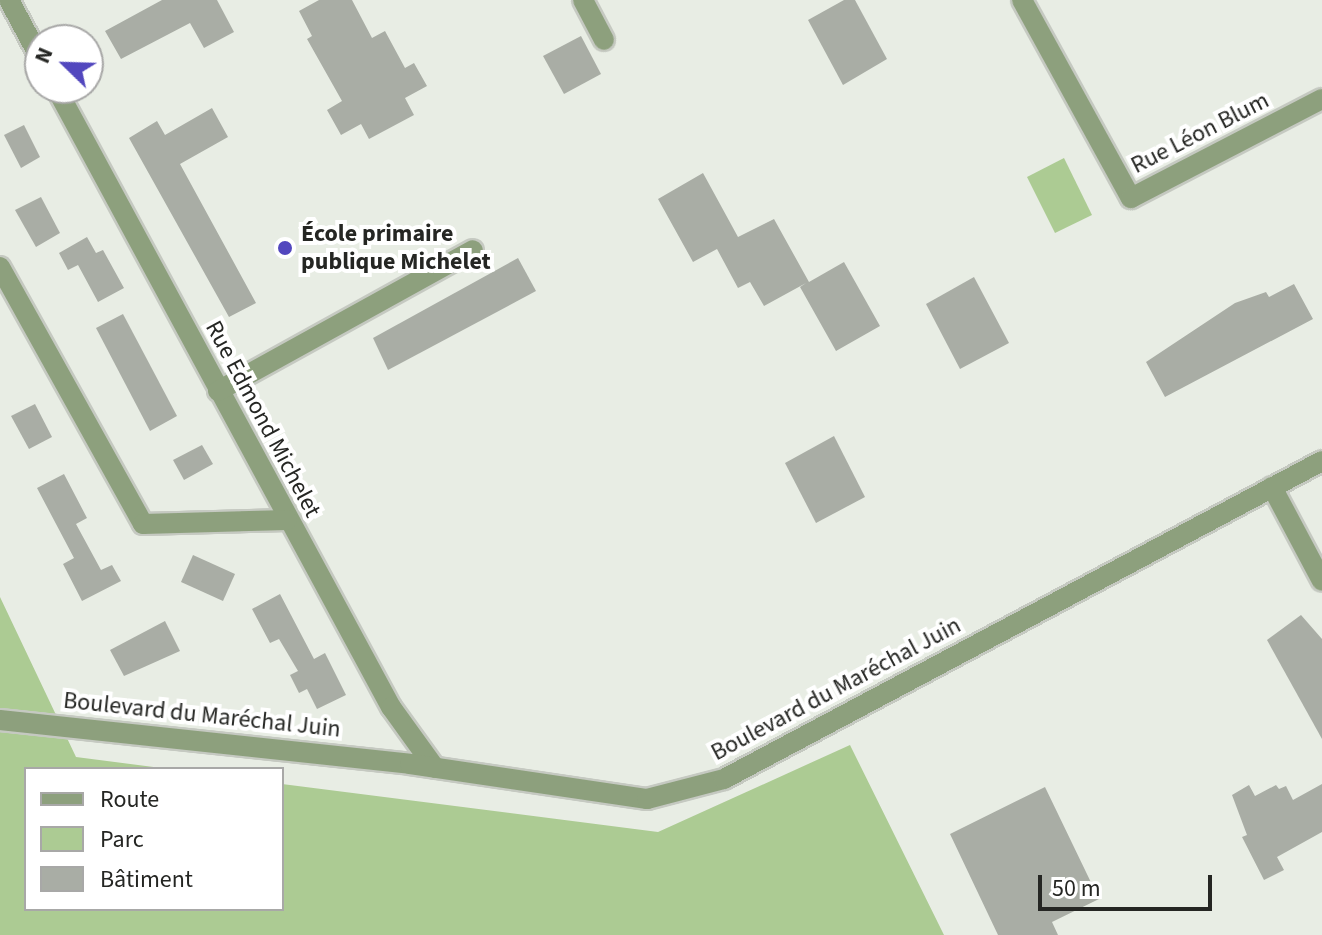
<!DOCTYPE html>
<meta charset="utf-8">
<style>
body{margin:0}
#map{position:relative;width:1322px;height:935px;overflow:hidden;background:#e8ede4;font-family:"Source Sans 3",sans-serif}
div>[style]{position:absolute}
.green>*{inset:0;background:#accb93}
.building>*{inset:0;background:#a9ada5}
.roads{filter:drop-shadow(2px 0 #c5c9c1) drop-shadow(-2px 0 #c5c9c1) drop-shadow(0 2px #c5c9c1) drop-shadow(0 -2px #c5c9c1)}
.minor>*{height:20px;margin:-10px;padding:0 10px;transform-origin:10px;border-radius:10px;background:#8da07d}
.dots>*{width:22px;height:22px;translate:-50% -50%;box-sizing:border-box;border:4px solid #fff;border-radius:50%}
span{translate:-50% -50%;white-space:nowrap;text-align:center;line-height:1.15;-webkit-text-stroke:8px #fff;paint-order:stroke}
.street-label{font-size:24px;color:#252623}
.poi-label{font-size:24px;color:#252623;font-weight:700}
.left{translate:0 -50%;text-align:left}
.legend{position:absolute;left:24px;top:767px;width:260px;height:144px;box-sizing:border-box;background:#fff;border:2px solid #a8a8a7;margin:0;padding:10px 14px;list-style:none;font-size:24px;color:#252623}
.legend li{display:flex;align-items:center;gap:16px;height:40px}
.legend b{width:40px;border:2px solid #a8a8a7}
.north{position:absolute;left:24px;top:24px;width:80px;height:80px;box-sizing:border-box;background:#fff;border:2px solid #a8a8a7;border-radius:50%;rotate:293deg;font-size:22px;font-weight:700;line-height:32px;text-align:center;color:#252623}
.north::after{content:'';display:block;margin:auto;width:28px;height:36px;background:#5247be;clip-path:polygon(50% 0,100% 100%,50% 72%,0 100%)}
.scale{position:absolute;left:1038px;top:875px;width:174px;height:36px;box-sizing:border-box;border:4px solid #252623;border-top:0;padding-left:10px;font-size:24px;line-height:28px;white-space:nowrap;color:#252623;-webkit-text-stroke:6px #fff;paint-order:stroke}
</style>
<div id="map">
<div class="green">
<i style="clip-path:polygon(1064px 158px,1092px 215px,1055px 233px,1027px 177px)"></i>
<i style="clip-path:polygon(0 597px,76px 757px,169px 769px,26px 769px,26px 909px,282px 909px,282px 784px,658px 832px,850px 745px,944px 935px,0 935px)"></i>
</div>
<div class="building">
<i style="clip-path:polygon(162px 0,217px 0,234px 32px,204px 48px,190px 23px,121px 59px,105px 31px)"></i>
<i style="clip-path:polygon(319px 0,352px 0,372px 38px,385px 31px,405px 68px,414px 63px,427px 86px,405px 98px,414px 115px,369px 139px,361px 124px,341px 135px,327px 110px,342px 101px,307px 39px,312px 36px,299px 11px)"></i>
<i style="clip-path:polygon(844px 0,855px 0,887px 59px,843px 85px,808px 20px)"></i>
<i style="clip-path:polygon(581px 36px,601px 74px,564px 94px,543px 56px)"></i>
<i style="clip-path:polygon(212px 108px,228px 137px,180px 164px,256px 303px,229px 317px,129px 138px,157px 121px,165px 135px)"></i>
<i style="clip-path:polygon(24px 125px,40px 157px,21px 168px,4px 135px)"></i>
<i style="clip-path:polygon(703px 173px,738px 237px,774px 219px,809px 282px,844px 262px,880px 326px,836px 351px,800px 287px,806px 283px,764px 306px,750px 282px,738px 288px,717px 249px,693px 262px,658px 199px)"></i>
<i style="clip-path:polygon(41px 197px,60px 233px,36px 247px,15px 210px)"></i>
<i style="clip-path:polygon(87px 237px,96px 253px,103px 250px,124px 288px,98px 302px,78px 265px,68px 270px,59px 253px)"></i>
<i style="clip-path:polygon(518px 258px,536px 291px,388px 370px,373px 338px)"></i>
<i style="clip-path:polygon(974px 277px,1009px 343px,960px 369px,926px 304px)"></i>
<i style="clip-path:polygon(1294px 284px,1313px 319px,1165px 397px,1146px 362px,1235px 303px,1266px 292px,1269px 297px)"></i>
<i style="clip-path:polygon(123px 314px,177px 416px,150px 431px,96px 328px)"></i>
<i style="clip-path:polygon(35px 404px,52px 437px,29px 449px,11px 416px)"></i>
<i style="clip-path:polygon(834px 436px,865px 497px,816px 523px,785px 463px)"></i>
<i style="clip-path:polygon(202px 445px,213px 464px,184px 480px,173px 460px)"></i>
<i style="clip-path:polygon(64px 474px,87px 518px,76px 524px,101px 570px,112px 565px,121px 581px,82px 601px,63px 564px,74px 558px,37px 488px)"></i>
<i style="clip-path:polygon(193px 555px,235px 574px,223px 601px,181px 582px)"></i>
<i style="clip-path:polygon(280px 594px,314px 659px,325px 653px,346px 695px,317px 709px,307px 689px,299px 693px,290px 675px,298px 671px,279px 639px,270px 643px,252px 609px)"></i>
<i style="clip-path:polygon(1301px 615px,1322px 639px,1322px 739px,1267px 640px)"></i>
<i style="clip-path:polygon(165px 621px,180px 651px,124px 676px,110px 650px)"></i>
<i style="clip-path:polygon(1322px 784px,1322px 832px,1277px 857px,1284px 870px,1264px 880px,1242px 837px,1247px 835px,1232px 795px,1249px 785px,1255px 796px,1276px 785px,1279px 789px,1286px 786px,1293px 800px)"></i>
<i style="clip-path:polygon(1045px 787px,1099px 899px,1052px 922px,1058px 935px,998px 935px,950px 834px)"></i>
</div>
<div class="roads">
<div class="minor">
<i style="left:9px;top:0;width:66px;rotate:61.9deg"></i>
<i style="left:583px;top:0;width:45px;rotate:62.3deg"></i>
<i style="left:1022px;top:0;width:226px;rotate:61.2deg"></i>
<i style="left:1131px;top:198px;width:215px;rotate:-27.4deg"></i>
<i style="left:56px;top:88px;width:704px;rotate:61.58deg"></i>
<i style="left:391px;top:707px;width:75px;rotate:54.2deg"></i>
<i style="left:0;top:267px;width:294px;rotate:60.9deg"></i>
<i style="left:143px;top:524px;width:144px;rotate:-1.6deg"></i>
<i style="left:218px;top:391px;width:291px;rotate:-28.9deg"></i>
<i style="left:1272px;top:487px;width:106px;rotate:62deg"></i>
<i style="left:0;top:720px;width:412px;rotate:6.1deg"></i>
<i style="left:410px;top:764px;width:240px;rotate:8.4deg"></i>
<i style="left:647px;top:799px;width:80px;rotate:-14.6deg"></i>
<i style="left:724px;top:779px;width:677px;rotate:-28deg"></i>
</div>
</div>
<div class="dots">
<i style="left:285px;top:248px;background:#5247be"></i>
</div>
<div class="street-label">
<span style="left:1200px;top:133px;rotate:-27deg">Rue Léon Blum</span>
<span style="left:263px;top:419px;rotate:62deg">Rue Edmond Michelet</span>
<span style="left:836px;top:689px;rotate:-28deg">Boulevard du Maréchal Juin</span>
<span style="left:202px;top:715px;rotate:6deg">Boulevard du Maréchal Juin</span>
</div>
<div class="poi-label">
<span class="left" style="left:301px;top:248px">École primaire<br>publique Michelet</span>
</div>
<ul class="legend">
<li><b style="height:10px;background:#8da07d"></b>Route</li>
<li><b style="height:22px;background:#accb93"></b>Parc</li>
<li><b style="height:22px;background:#a9ada5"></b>Bâtiment</li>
</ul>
<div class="north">N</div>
<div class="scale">50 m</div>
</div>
